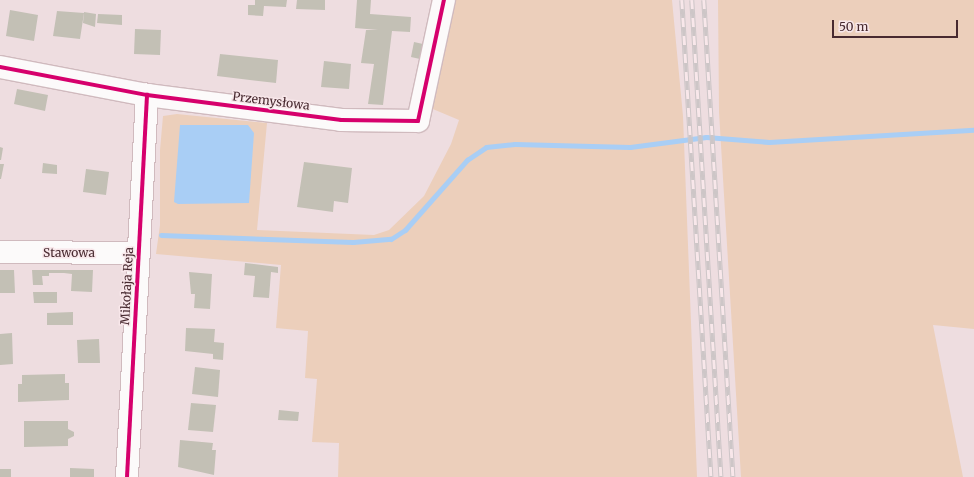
<!DOCTYPE html>
<meta charset="utf-8">
<style>
body{margin:0}
#map{position:relative;width:974px;height:477px;overflow:hidden;background:#eedde0;font-family:Merriweather,serif}
div>[style]{position:absolute}
.green>*{inset:0;background:#eccfbb}
.water>*{inset:0;background:#a9cef5}
.stream>*{height:5px;margin:-2.5px;padding:0 2.5px;transform-origin:2.5px;border-radius:2.5px;background:#a9cef5}
.building>*{inset:0;background:#c3c0b5}
.roads{filter:drop-shadow(1px 0 #d0babe) drop-shadow(-1px 0 #d0babe) drop-shadow(0 1px #d0babe) drop-shadow(0 -1px #d0babe)}
.minor>*{height:22px;margin:-11px;padding:0 11px;transform-origin:11px;border-radius:11px;background:#fcfafa}
.rail>*{height:4.5px;margin-top:-2.25px;transform-origin:0;background:repeating-linear-gradient(90deg,#f8e7ea 0 9px,#cdc6c7 0 18px);box-sizing:border-box;border-block:1px solid #cdc6c7}
.cycleway>*{height:4px;margin:-2px;padding:0 2px;transform-origin:2px;border-radius:2px;background:#d6006c}
span{translate:-50% -50%;white-space:nowrap;text-align:center;line-height:1.15;-webkit-text-stroke:3px #f8e7ea;paint-order:stroke}
.street-label{font-size:12px;color:#482a30}
.scale{position:absolute;left:832px;top:20px;width:126px;height:18px;box-sizing:border-box;border:2px solid #482a30;border-top:0;padding-left:5px;font-size:12px;line-height:14px;white-space:nowrap;color:#482a30;-webkit-text-stroke:3px #f8e7ea;paint-order:stroke}
</style>
<div id="map">
<div class="green">
<i style="clip-path:polygon(451px 0,672px 0,683px 116px,697px 477px,338px 477px,339px 443px,312px 442px,317px 379px,305px 378px,308px 331px,276px 328px,281px 265px,156px 254px,160px 225px,160px 150px,163px 116px,177px 114px,267px 123px,257px 230px,374px 235px,389px 230px,424px 196px,451px 144px,459px 120px,428px 107px)"></i>
<i style="clip-path:polygon(718px 0,974px 0,974px 329px,933px 325px,963px 477px,741px 477px,719px 112px)"></i>
</div>
<div class="water">
<i style="clip-path:polygon(180px 125px,248px 125px,254px 133px,249px 203px,178px 204px,174px 202px)"></i>
</div>
<div class="stream">
<i style="left:161px;top:235px;width:192px;rotate:2.1deg"></i>
<i style="left:353px;top:242px;width:38px;rotate:-5deg"></i>
<i style="left:391px;top:239px;width:17px;rotate:-33deg"></i>
<i style="left:405px;top:230px;width:94px;rotate:-48.5deg"></i>
<i style="left:467px;top:160px;width:23px;rotate:-34deg"></i>
<i style="left:486px;top:147px;width:29px;rotate:-6deg"></i>
<i style="left:515px;top:144px;width:115px;rotate:1.5deg"></i>
<i style="left:630px;top:147px;width:77px;rotate:-7.5deg"></i>
<i style="left:706px;top:137px;width:63px;rotate:4.5deg"></i>
<i style="left:769px;top:142px;width:205px;rotate:-3.4deg"></i>
</div>
<div class="building">
<i style="clip-path:polygon(255px 0,287px 0,286px 7px,264px 6px,263px 16px,248px 15px,248px 5px,255px 5px)"></i>
<i style="clip-path:polygon(297px 0,325px 0,325px 10px,296px 9px)"></i>
<i style="clip-path:polygon(357px 0,371px 0,370px 14px,411px 17px,410px 32px,392px 31px,383px 105px,368px 104px,374px 64px,361px 63px,366px 30px,378px 30px,355px 28px)"></i>
<i style="clip-path:polygon(10px 10px,38px 15px,34px 41px,6px 36px)"></i>
<i style="clip-path:polygon(57px 11px,84px 13px,80px 39px,53px 36px)"></i>
<i style="clip-path:polygon(84px 12px,96px 14px,95px 27px,83px 23px)"></i>
<i style="clip-path:polygon(98px 14px,122px 15px,122px 25px,97px 23px)"></i>
<i style="clip-path:polygon(135px 29px,161px 30px,160px 55px,134px 54px)"></i>
<i style="clip-path:polygon(414px 42px,423px 44px,420px 59px,411px 57px)"></i>
<i style="clip-path:polygon(220px 54px,278px 60px,276px 83px,217px 76px)"></i>
<i style="clip-path:polygon(324px 61px,351px 64px,349px 89px,321px 87px)"></i>
<i style="clip-path:polygon(17px 89px,48px 95px,45px 111px,14px 104px)"></i>
<i style="clip-path:polygon(0 147px,3px 148px,1px 160px,0 160px)"></i>
<i style="clip-path:polygon(304px 162px,352px 168px,348px 203px,334px 201px,333px 212px,297px 207px)"></i>
<i style="clip-path:polygon(43px 163px,57px 165px,57px 174px,42px 173px)"></i>
<i style="clip-path:polygon(0 164px,4px 164px,1px 179px,0 179px)"></i>
<i style="clip-path:polygon(86px 169px,109px 172px,106px 195px,83px 192px)"></i>
<i style="clip-path:polygon(245px 263px,278px 267px,278px 273px,271px 272px,269px 298px,253px 297px,255px 276px,244px 275px)"></i>
<i style="clip-path:polygon(0 270px,14px 270px,15px 293px,0 293px)"></i>
<i style="clip-path:polygon(32px 270px,93px 270px,92px 292px,71px 291px,72px 274px,64px 273px,49px 273px,49px 276px,42px 276px,43px 285px,33px 285px)"></i>
<i style="clip-path:polygon(189px 272px,212px 274px,210px 309px,194px 308px,195px 294px,191px 294px)"></i>
<i style="clip-path:polygon(33px 292px,57px 292px,57px 303px,34px 303px)"></i>
<i style="clip-path:polygon(73px 312px,73px 325px,47px 325px,47px 313px)"></i>
<i style="clip-path:polygon(186px 328px,215px 329px,214px 342px,224px 343px,223px 360px,213px 359px,213px 354px,185px 351px)"></i>
<i style="clip-path:polygon(12px 333px,13px 364px,0 365px,0 334px)"></i>
<i style="clip-path:polygon(99px 339px,100px 363px,78px 363px,77px 340px)"></i>
<i style="clip-path:polygon(195px 367px,220px 370px,218px 397px,192px 394px)"></i>
<i style="clip-path:polygon(65px 374px,65px 383px,69px 383px,69px 400px,18px 402px,18px 384px,22px 384px,22px 375px)"></i>
<i style="clip-path:polygon(191px 403px,216px 405px,213px 432px,188px 430px)"></i>
<i style="clip-path:polygon(279px 410px,299px 412px,298px 421px,278px 420px)"></i>
<i style="clip-path:polygon(24px 421px,68px 421px,68px 429px,74px 432px,74px 436px,68px 439px,68px 446px,24px 447px)"></i>
<i style="clip-path:polygon(180px 440px,213px 443px,212px 450px,216px 450px,214px 475px,178px 467px)"></i>
<i style="clip-path:polygon(70px 468px,94px 469px,94px 477px,70px 477px)"></i>
<i style="clip-path:polygon(0 469px,11px 469px,11px 477px,0 477px)"></i>
</div>
<div class="roads">
<div class="minor">
<i style="left:0;top:67px;width:150px;rotate:10.8deg"></i>
<i style="left:147px;top:95px;width:196px;rotate:7.3deg"></i>
<i style="left:341px;top:120px;width:77px;rotate:0.7deg"></i>
<i style="left:418px;top:121px;width:124px;rotate:-77.9deg"></i>
<i style="left:0;top:252px;width:139px;rotate:0.4deg"></i>
<i style="left:127px;top:477px;width:383px;rotate:-87deg"></i>
</div>
</div>
<div class="rail">
<i style="left:682px;top:0;width:478px;rotate:86.5deg"></i>
<i style="left:692px;top:0;width:478px;rotate:86.5deg"></i>
<i style="left:704px;top:0;width:478px;rotate:86.5deg"></i>
</div>
<div class="cycleway">
<i style="left:0;top:67px;width:150px;rotate:10.8deg"></i>
<i style="left:147px;top:95px;width:196px;rotate:7.3deg"></i>
<i style="left:341px;top:120px;width:77px;rotate:0.7deg"></i>
<i style="left:418px;top:121px;width:124px;rotate:-77.9deg"></i>
<i style="left:127px;top:477px;width:383px;rotate:-87deg"></i>
</div>
<div class="street-label">
<span style="left:271px;top:101px;rotate:7deg">Przemysłowa</span>
<span style="left:69px;top:253px">Stawowa</span>
<span style="left:127px;top:286px;rotate:-87deg">Mikołaja Reja</span>
</div>
<div class="scale">50 m</div>
</div>
